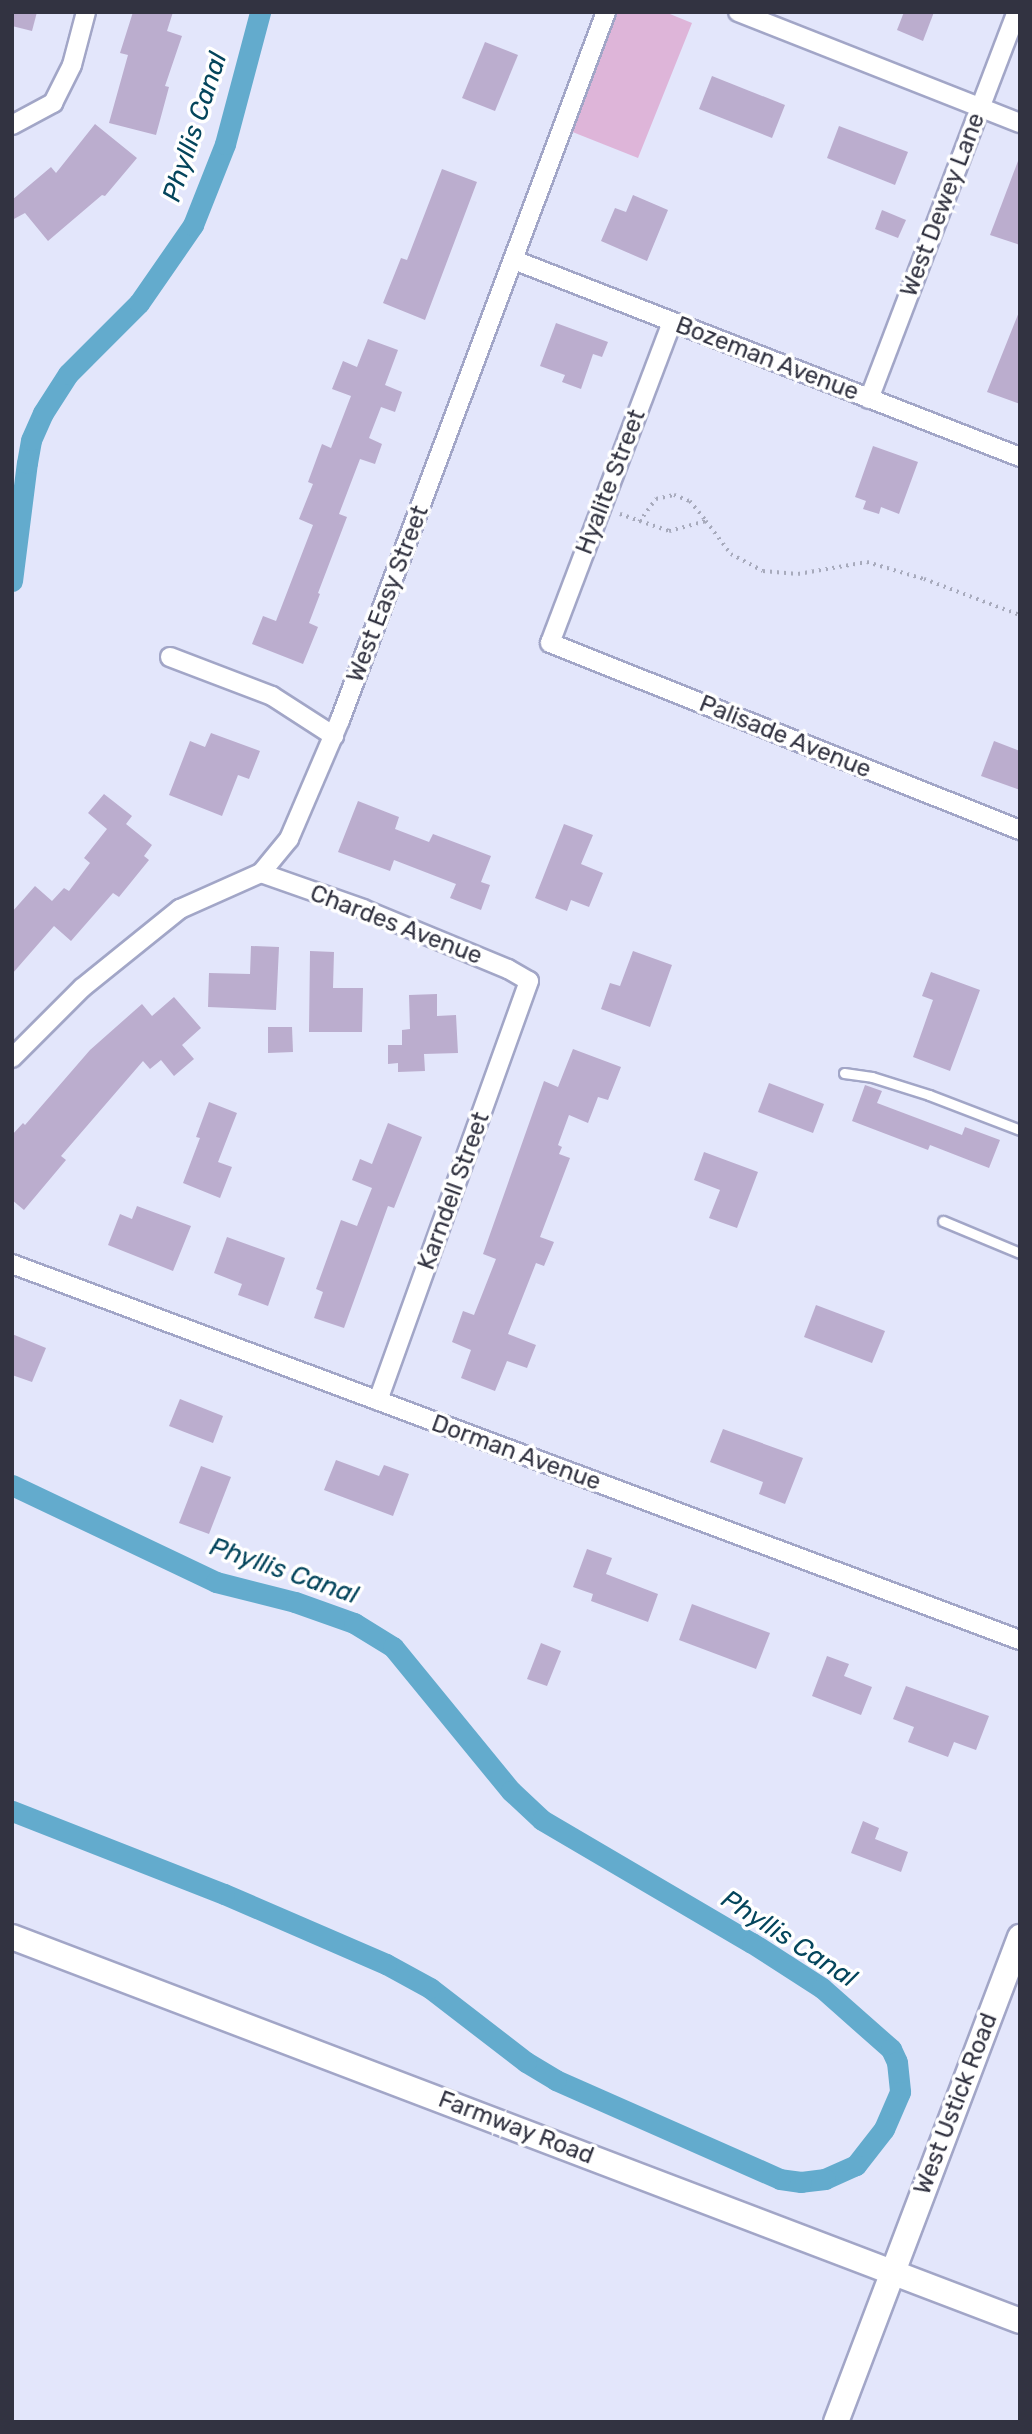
<!DOCTYPE html>
<style>
body{margin:0}
#map{position:relative;width:1032px;height:2434px;overflow:hidden;background:#e3e6fb;font-family:Rubik,sans-serif}
div>[style]{position:absolute}
.green>*{inset:0;background:#deb5d9}
.canal>*{height:21px;margin:-10.5px;padding:0 10.5px;transform-origin:10.5px;border-radius:10.5px;background:#63abcd}
.building>*{inset:0;background:#bbadce}
.path>*{height:3.5px;margin-top:-1.75px;transform-origin:0;background:repeating-linear-gradient(90deg,#a7aabc 0 2px,transparent 0 7px)}
.roads{filter:drop-shadow(2px 0 #a2a6c7) drop-shadow(-2px 0 #a2a6c7) drop-shadow(0 2px #a2a6c7) drop-shadow(0 -2px #a2a6c7)}
.service>*{height:9px;margin:-4.5px;padding:0 4.5px;transform-origin:4.5px;border-radius:4.5px;background:#fff}
.minor>*{height:18px;margin:-9px;padding:0 9px;transform-origin:9px;border-radius:9px;background:#fff}
.secondary>*{height:24px;margin:-12px;padding:0 12px;transform-origin:12px;border-radius:12px;background:#fff}
span{translate:-50% -50%;white-space:nowrap;text-align:center;line-height:1.15;-webkit-text-stroke:7px #fff;paint-order:stroke}
.street-label{font-size:24px;color:#323341}
.water-label{font-size:26px;color:#04455c;font-style:italic}
.frame{position:absolute;inset:0;border:14px solid #323341;pointer-events:none}
</style>
<div id="map">
<div class="green">
<i style="clip-path:polygon(617px 12px,665px 12px,692px 23px,638px 158px,570px 131px)"></i>
</div>
<div class="canal">
<i style="left:12px;top:581px;width:119px;rotate:-82.8deg"></i>
<i style="left:27px;top:463px;width:23px;rotate:-80deg"></i>
<i style="left:31px;top:440px;width:30px;rotate:-66deg"></i>
<i style="left:43px;top:413px;width:46px;rotate:-57.3deg"></i>
<i style="left:68px;top:374px;width:100px;rotate:-45deg"></i>
<i style="left:139px;top:303px;width:95px;rotate:-55.3deg"></i>
<i style="left:193px;top:225px;width:87px;rotate:-68.4deg"></i>
<i style="left:225px;top:144px;width:137px;rotate:-75.1deg"></i>
<i style="left:12px;top:1485px;width:226px;rotate:25.4deg"></i>
<i style="left:216px;top:1582px;width:81px;rotate:14.2deg"></i>
<i style="left:295px;top:1602px;width:63px;rotate:19.6deg"></i>
<i style="left:354px;top:1623px;width:46px;rotate:31.6deg"></i>
<i style="left:393px;top:1647px;width:186px;rotate:50.7deg"></i>
<i style="left:511px;top:1791px;width:42px;rotate:43.1deg"></i>
<i style="left:542px;top:1820px;width:243px;rotate:30.4deg"></i>
<i style="left:752px;top:1943px;width:83px;rotate:32.7deg"></i>
<i style="left:822px;top:1988px;width:92px;rotate:41.5deg"></i>
<i style="left:891px;top:2049px;width:14px;rotate:65deg"></i>
<i style="left:897px;top:2062px;width:30px;rotate:84deg"></i>
<i style="left:900px;top:2092px;width:40px;rotate:113.4deg"></i>
<i style="left:884px;top:2129px;width:46px;rotate:127.9deg"></i>
<i style="left:856px;top:2165px;width:34px;rotate:156deg"></i>
<i style="left:825px;top:2179px;width:24px;rotate:173deg"></i>
<i style="left:801px;top:2182px;width:21px;rotate:-172deg"></i>
<i style="left:780px;top:2179px;width:245px;rotate:-156.2deg"></i>
<i style="left:556px;top:2080px;width:35px;rotate:-149deg"></i>
<i style="left:526px;top:2062px;width:121px;rotate:-142.4deg"></i>
<i style="left:430px;top:1988px;width:50px;rotate:-151.4deg"></i>
<i style="left:386px;top:1964px;width:176px;rotate:-156.6deg"></i>
<i style="left:224px;top:1894px;width:228px;rotate:-158.6deg"></i>
</div>
<div class="building">
<i style="clip-path:polygon(12px 12px,37px 12px,32px 31px,12px 26px)"></i>
<i style="clip-path:polygon(133px 12px,173px 12px,167px 31px,182px 36px,165px 86px,169px 87px,156px 135px,109px 123px,128px 55px,120px 53px)"></i>
<i style="clip-path:polygon(904px 12px,934px 12px,923px 41px,897px 30px)"></i>
<i style="clip-path:polygon(485px 42px,518px 55px,495px 111px,462px 98px)"></i>
<i style="clip-path:polygon(712px 76px,785px 105px,772px 138px,699px 109px)"></i>
<i style="clip-path:polygon(95px 124px,137px 158px,105px 196px,102px 195px,48px 241px,25px 213px,12px 220px,12px 200px,51px 167px,56px 173px)"></i>
<i style="clip-path:polygon(839px 126px,908px 152px,895px 185px,827px 158px)"></i>
<i style="clip-path:polygon(1018px 161px,1020px 161px,1020px 245px,990px 235px)"></i>
<i style="clip-path:polygon(442px 169px,477px 182px,425px 320px,383px 303px,401px 258px,407px 260px)"></i>
<i style="clip-path:polygon(633px 195px,668px 210px,647px 261px,601px 241px,615px 208px,626px 212px)"></i>
<i style="clip-path:polygon(882px 210px,906px 220px,898px 238px,875px 229px)"></i>
<i style="clip-path:polygon(1019px 312px,1020px 312px,1020px 404px,987px 392px)"></i>
<i style="clip-path:polygon(556px 323px,608px 342px,602px 357px,593px 354px,581px 389px,562px 382px,565px 375px,540px 366px)"></i>
<i style="clip-path:polygon(368px 339px,398px 350px,385px 385px,402px 392px,395px 412px,381px 407px,369px 438px,382px 444px,375px 464px,360px 459px,339px 514px,347px 517px,318px 593px,320px 594px,309px 623px,318px 627px,303px 664px,252px 644px,263px 616px,276px 621px,313px 525px,299px 519px,313px 484px,308px 482px,322px 444px,331px 448px,351px 396px,332px 389px,343px 361px,357px 367px)"></i>
<i style="clip-path:polygon(873px 446px,918px 462px,899px 514px,881px 507px,879px 514px,863px 509px,866px 501px,855px 497px)"></i>
<i style="clip-path:polygon(211px 733px,260px 751px,249px 779px,238px 775px,222px 816px,169px 795px,190px 741px,205px 747px)"></i>
<i style="clip-path:polygon(994px 741px,1020px 751px,1020px 790px,981px 776px)"></i>
<i style="clip-path:polygon(104px 794px,132px 816px,126px 824px,152px 845px,144px 856px,149px 860px,119px 897px,113px 893px,71px 941px,54px 926px,12px 974px,12px 912px,35px 886px,52px 901px,64px 888px,69px 891px,90px 863px,84px 858px,107px 829px,88px 813px)"></i>
<i style="clip-path:polygon(358px 801px,399px 817px,395px 829px,429px 842px,433px 834px,491px 856px,481px 882px,490px 885px,481px 910px,450px 898px,456px 884px,394px 860px,390px 871px,338px 852px)"></i>
<i style="clip-path:polygon(564px 824px,593px 835px,581px 864px,603px 873px,589px 907px,571px 900px,567px 911px,535px 898px)"></i>
<i style="clip-path:polygon(251px 946px,279px 947px,276px 1010px,208px 1007px,209px 973px,250px 974px)"></i>
<i style="clip-path:polygon(310px 951px,334px 952px,333px 988px,363px 988px,362px 1032px,309px 1032px)"></i>
<i style="clip-path:polygon(633px 951px,672px 965px,650px 1027px,601px 1009px,610px 983px,620px 986px)"></i>
<i style="clip-path:polygon(931px 972px,980px 990px,950px 1071px,913px 1057px,933px 1000px,922px 996px)"></i>
<i style="clip-path:polygon(437px 994px,437px 1016px,456px 1015px,458px 1053px,424px 1054px,425px 1071px,398px 1072px,398px 1063px,388px 1064px,388px 1045px,402px 1045px,402px 1030px,410px 1029px,409px 995px)"></i>
<i style="clip-path:polygon(174px 997px,201px 1028px,182px 1045px,194px 1059px,174px 1076px,161px 1060px,150px 1069px,143px 1061px,61px 1156px,66px 1160px,24px 1210px,12px 1200px,12px 1135px,23px 1123px,25px 1125px,90px 1050px,142px 1004px,152px 1016px)"></i>
<i style="clip-path:polygon(268px 1027px,292px 1027px,293px 1052px,268px 1053px)"></i>
<i style="clip-path:polygon(573px 1049px,621px 1067px,608px 1100px,598px 1097px,588px 1123px,569px 1115px,558px 1145px,562px 1147px,559px 1154px,570px 1158px,540px 1237px,554px 1242px,544px 1266px,536px 1263px,508px 1334px,536px 1345px,527px 1368px,507px 1361px,495px 1391px,461px 1378px,471px 1350px,452px 1342px,463px 1311px,474px 1315px,496px 1259px,483px 1254px,544px 1081px,558px 1087px)"></i>
<i style="clip-path:polygon(769px 1083px,824px 1104px,813px 1133px,758px 1112px)"></i>
<i style="clip-path:polygon(865px 1085px,882px 1091px,877px 1103px,962px 1135px,965px 1127px,1000px 1140px,989px 1168px,930px 1145px,928px 1150px,852px 1121px)"></i>
<i style="clip-path:polygon(209px 1102px,237px 1113px,218px 1162px,232px 1167px,220px 1198px,183px 1183px,200px 1138px,196px 1137px)"></i>
<i style="clip-path:polygon(388px 1123px,422px 1137px,394px 1208px,388px 1206px,344px 1328px,314px 1318px,323px 1292px,316px 1289px,341px 1220px,357px 1226px,372px 1188px,352px 1180px,360px 1159px,372px 1164px)"></i>
<i style="clip-path:polygon(704px 1152px,758px 1172px,737px 1228px,709px 1218px,720px 1190px,694px 1180px)"></i>
<i style="clip-path:polygon(137px 1206px,191px 1226px,173px 1271px,108px 1245px,120px 1214px,132px 1219px)"></i>
<i style="clip-path:polygon(227px 1237px,285px 1258px,268px 1306px,238px 1295px,242px 1284px,214px 1273px)"></i>
<i style="clip-path:polygon(816px 1305px,885px 1331px,872px 1363px,804px 1337px)"></i>
<i style="clip-path:polygon(12px 1334px,46px 1348px,32px 1382px,12px 1375px)"></i>
<i style="clip-path:polygon(180px 1399px,223px 1416px,213px 1443px,169px 1426px)"></i>
<i style="clip-path:polygon(723px 1429px,803px 1458px,785px 1504px,759px 1494px,763px 1482px,710px 1462px)"></i>
<i style="clip-path:polygon(336px 1460px,379px 1476px,384px 1465px,409px 1474px,393px 1516px,324px 1490px)"></i>
<i style="clip-path:polygon(201px 1466px,231px 1477px,209px 1534px,179px 1523px)"></i>
<i style="clip-path:polygon(587px 1549px,612px 1558px,606px 1574px,658px 1594px,648px 1622px,591px 1601px,593px 1594px,573px 1587px)"></i>
<i style="clip-path:polygon(692px 1604px,770px 1633px,756px 1669px,679px 1640px)"></i>
<i style="clip-path:polygon(541px 1643px,561px 1651px,547px 1686px,527px 1679px)"></i>
<i style="clip-path:polygon(827px 1656px,849px 1664px,844px 1676px,872px 1687px,861px 1715px,812px 1696px)"></i>
<i style="clip-path:polygon(906px 1686px,989px 1716px,976px 1750px,954px 1742px,948px 1757px,908px 1742px,914px 1727px,893px 1719px)"></i>
<i style="clip-path:polygon(863px 1821px,879px 1828px,875px 1839px,908px 1852px,901px 1872px,851px 1853px)"></i>
</div>
<div class="path">
<i style="left:620px;top:514px;width:52px;rotate:19.1deg"></i>
<i style="left:669px;top:531px;width:38px;rotate:-15deg"></i>
<i style="left:706px;top:521px;width:41px;rotate:52.9deg"></i>
<i style="left:731px;top:554px;width:36px;rotate:28deg"></i>
<i style="left:763px;top:571px;width:35px;rotate:5deg"></i>
<i style="left:798px;top:574px;width:70px;rotate:-9.9deg"></i>
<i style="left:867px;top:562px;width:59px;rotate:16.6deg"></i>
<i style="left:924px;top:579px;width:103px;rotate:20.6deg"></i>
<i style="left:639px;top:522px;width:29px;rotate:-54deg"></i>
<i style="left:656px;top:499px;width:18px;rotate:-13deg"></i>
<i style="left:674px;top:495px;width:17px;rotate:21deg"></i>
<i style="left:690px;top:501px;width:26px;rotate:51deg"></i>
</div>
<div class="roads">
<div class="service">
<i style="left:844px;top:1073px;width:28px;rotate:8deg"></i>
<i style="left:872px;top:1077px;width:60px;rotate:17.5deg"></i>
<i style="left:929px;top:1095px;width:97px;rotate:21deg"></i>
<i style="left:943px;top:1221px;width:83px;rotate:22.6deg"></i>
</div>
<div class="minor">
<i style="left:738px;top:12px;width:303px;rotate:21.5deg"></i>
<i style="left:12px;top:125px;width:47px;rotate:-28.2deg"></i>
<i style="left:53px;top:103px;width:42px;rotate:-63.4deg"></i>
<i style="left:72px;top:65px;width:55px;rotate:-75.2deg"></i>
<i style="left:514px;top:260px;width:543px;rotate:21.27deg"></i>
<i style="left:672px;top:322px;width:343px;rotate:110.8deg"></i>
<i style="left:550px;top:643px;width:506px;rotate:21.7deg"></i>
<i style="left:869px;top:399px;width:414px;rotate:-69.1deg"></i>
<i style="left:170px;top:657px;width:109px;rotate:20.9deg"></i>
<i style="left:272px;top:696px;width:74px;rotate:32.8deg"></i>
<i style="left:261px;top:873px;width:108px;rotate:19.4deg"></i>
<i style="left:363px;top:909px;width:157px;rotate:22.5deg"></i>
<i style="left:508px;top:969px;width:24px;rotate:30deg"></i>
<i style="left:529px;top:981px;width:446px;rotate:109.8deg"></i>
<i style="left:12px;top:1058px;width:99px;rotate:-45deg"></i>
<i style="left:82px;top:988px;width:126px;rotate:-38.9deg"></i>
<i style="left:180px;top:909px;width:89px;rotate:-24deg"></i>
<i style="left:261px;top:873px;width:44px;rotate:-50.5deg"></i>
<i style="left:289px;top:839px;width:129px;rotate:-66.8deg"></i>
<i style="left:340px;top:720px;width:756px;rotate:-69.41deg"></i>
<i style="left:12px;top:1264px;width:1076px;rotate:20.46deg"></i>
</div>
<div class="secondary">
<i style="left:12px;top:1937px;width:1079px;rotate:20.85deg"></i>
<i style="left:836px;top:2422px;width:519px;rotate:-69.22deg"></i>
</div>
</div>
<div class="street-label">
<span style="left:943px;top:205px;rotate:-69deg">West Dewey Lane</span>
<span style="left:767px;top:359px;rotate:21deg">Bozeman Avenue</span>
<span style="left:611px;top:482px;rotate:-69deg">Hyalite Street</span>
<span style="left:388px;top:594px;rotate:-69deg">West Easy Street</span>
<span style="left:785px;top:737px;rotate:22deg">Palisade Avenue</span>
<span style="left:396px;top:925px;rotate:21deg">Chardes Avenue</span>
<span style="left:454px;top:1191px;rotate:-70deg">Karndell Street</span>
<span style="left:516px;top:1453px;rotate:20deg">Dorman Avenue</span>
<span style="left:956px;top:2104px;rotate:-69deg">West Ustick Road</span>
<span style="left:516px;top:2128px;rotate:21deg">Farmway Road</span>
</div>
<div class="water-label">
<span style="left:195px;top:127px;rotate:-72deg">Phyllis Canal</span>
<span style="left:284px;top:1571px;rotate:19deg">Phyllis Canal</span>
<span style="left:789px;top:1939px;rotate:33deg">Phyllis Canal</span>
</div>
<div class="frame"></div>
</div>
